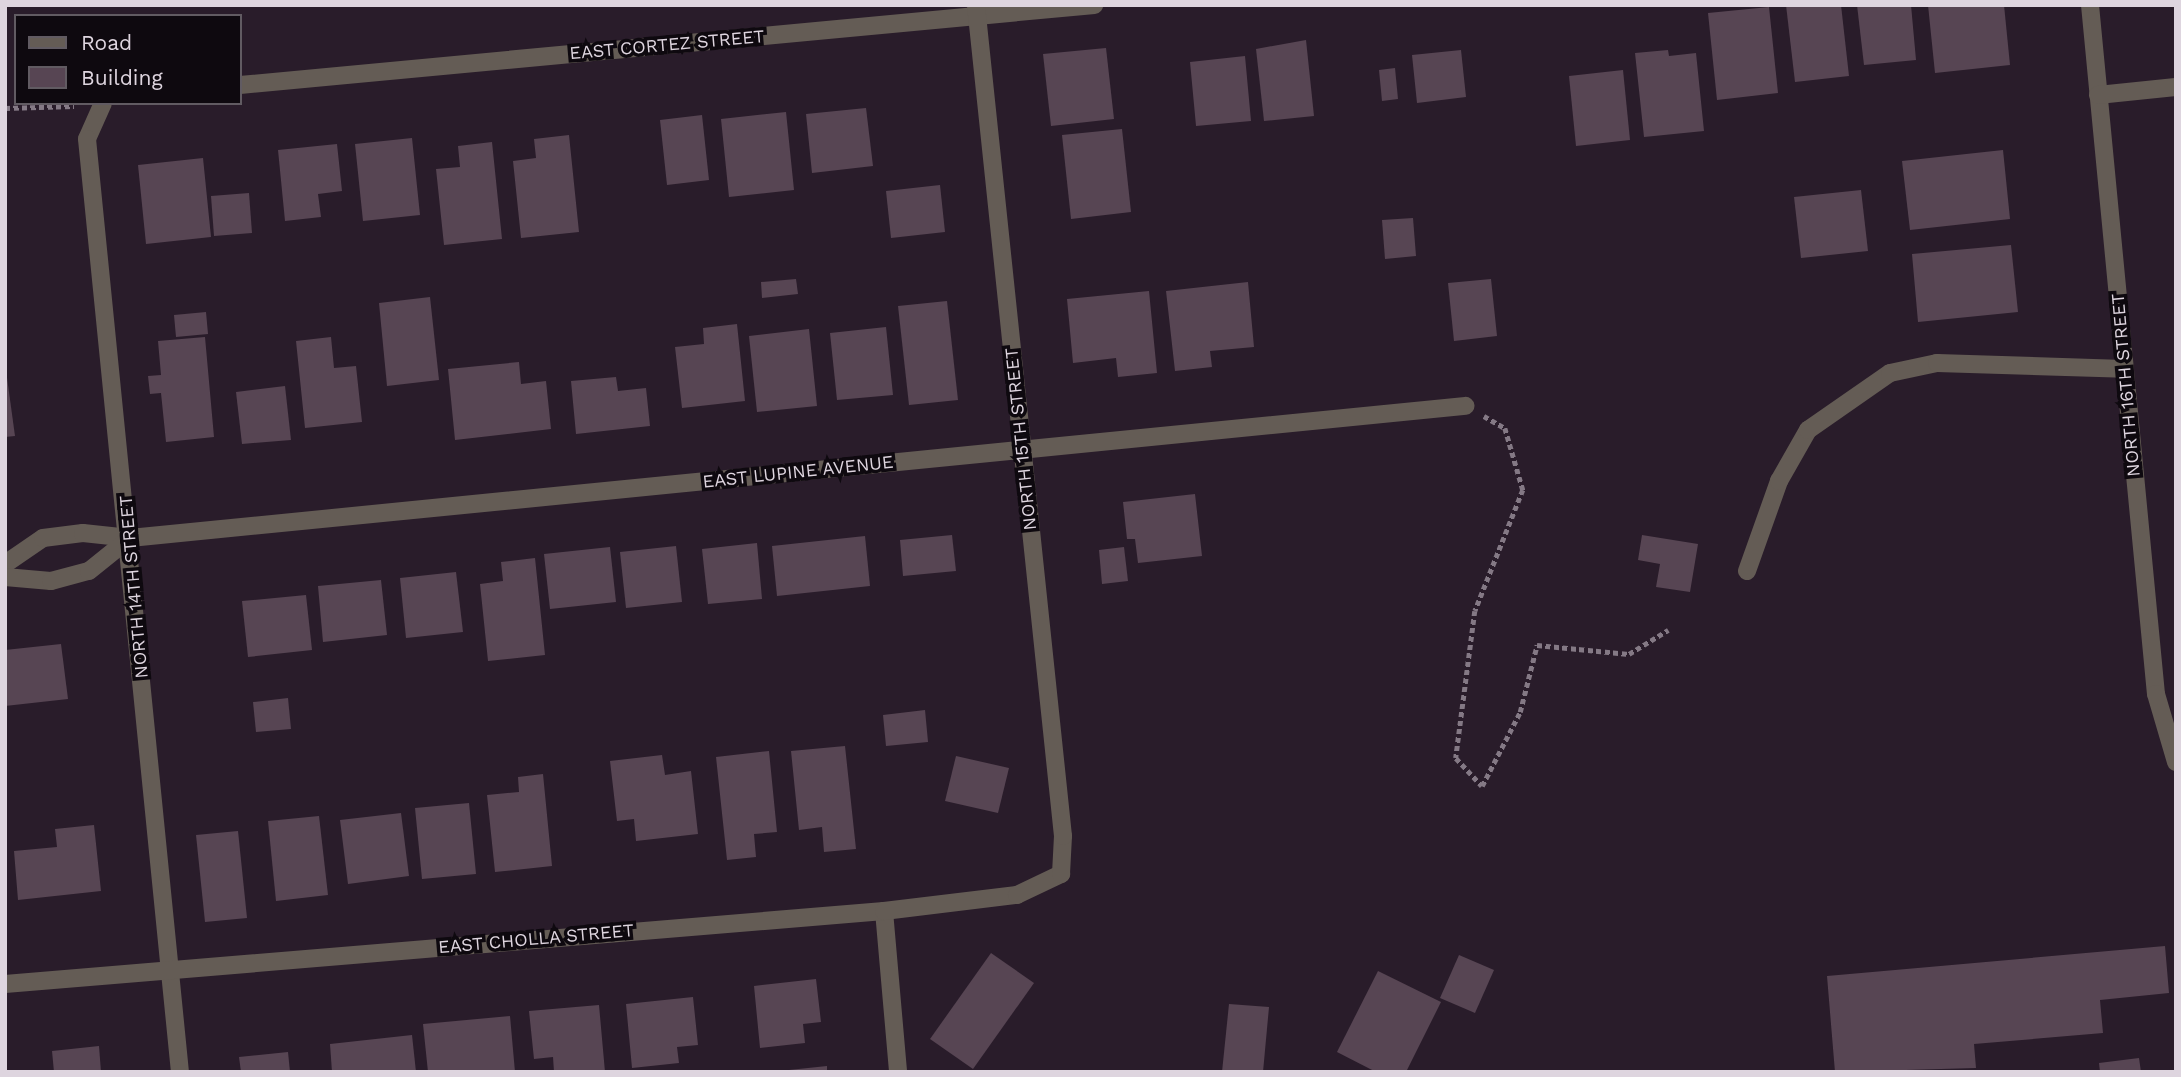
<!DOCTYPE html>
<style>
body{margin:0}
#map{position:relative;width:2181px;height:1077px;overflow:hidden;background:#291c2a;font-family:"Work Sans",sans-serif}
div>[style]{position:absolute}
.building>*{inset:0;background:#574553}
.path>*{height:4.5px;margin-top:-2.25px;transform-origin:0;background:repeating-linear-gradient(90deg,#847985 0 5px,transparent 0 8.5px)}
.street>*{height:18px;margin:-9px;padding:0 9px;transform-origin:9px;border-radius:9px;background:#645c55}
span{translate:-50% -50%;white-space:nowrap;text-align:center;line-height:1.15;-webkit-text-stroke:7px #0e090f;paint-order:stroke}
.street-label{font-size:18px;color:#ded5df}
.frame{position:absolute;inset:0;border:7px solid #ded5df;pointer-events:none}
.legend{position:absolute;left:14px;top:14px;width:228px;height:91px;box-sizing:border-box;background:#0e090f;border:2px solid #615b62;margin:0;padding:9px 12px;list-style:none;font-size:21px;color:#ded5df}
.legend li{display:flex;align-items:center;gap:14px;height:35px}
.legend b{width:35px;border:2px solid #615b62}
</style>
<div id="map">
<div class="building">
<i style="clip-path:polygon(1786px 5px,1841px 5px,1849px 76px,1795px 82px)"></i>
<i style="clip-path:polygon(1857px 5px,1911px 5px,1916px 60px,1864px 65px)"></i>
<i style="clip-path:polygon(1928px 5px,2004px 5px,2010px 65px,1935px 73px)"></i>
<i style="clip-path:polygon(1769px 7px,1778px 93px,1717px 100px,1708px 13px)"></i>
<i style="clip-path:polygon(1306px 40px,1314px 116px,1264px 121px,1256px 49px)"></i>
<i style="clip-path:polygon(1106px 48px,1114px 119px,1051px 126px,1043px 54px)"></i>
<i style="clip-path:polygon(1461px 50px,1466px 97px,1417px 103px,1412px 55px)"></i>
<i style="clip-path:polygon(1668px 50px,1669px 56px,1696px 53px,1704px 131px,1644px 137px,1635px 53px)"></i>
<i style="clip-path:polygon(1245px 56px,1251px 121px,1196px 126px,1190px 62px)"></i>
<i style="clip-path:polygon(1395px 68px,1398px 99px,1382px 101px,1379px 70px)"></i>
<i style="clip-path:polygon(1623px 70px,1630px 140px,1576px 146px,1569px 76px)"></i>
<i style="clip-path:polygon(866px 108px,873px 166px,812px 173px,806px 114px)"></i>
<i style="clip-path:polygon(786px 112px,794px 190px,729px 197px,721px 119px)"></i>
<i style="clip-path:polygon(702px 115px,709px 180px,667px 185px,660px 120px)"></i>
<i style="clip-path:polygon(1122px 129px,1131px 212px,1071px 219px,1062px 135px)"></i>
<i style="clip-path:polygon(569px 135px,579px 232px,521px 238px,513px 161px,536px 158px,534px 139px)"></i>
<i style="clip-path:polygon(412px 138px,420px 215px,363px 221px,355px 144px)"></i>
<i style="clip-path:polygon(492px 142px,502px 239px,444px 245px,436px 169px,460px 167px,458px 146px)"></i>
<i style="clip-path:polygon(337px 144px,342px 191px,318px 194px,321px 217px,285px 221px,278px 150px)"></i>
<i style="clip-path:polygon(2003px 150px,2010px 219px,1910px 230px,1902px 161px)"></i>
<i style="clip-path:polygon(203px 158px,211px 237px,146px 244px,138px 165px)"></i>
<i style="clip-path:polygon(940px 185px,945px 232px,891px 238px,886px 191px)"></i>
<i style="clip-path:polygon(1861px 190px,1868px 251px,1801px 258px,1794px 197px)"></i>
<i style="clip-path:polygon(249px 193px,252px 233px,214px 236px,211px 196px)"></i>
<i style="clip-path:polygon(1413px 218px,1416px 256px,1385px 259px,1382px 220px)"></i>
<i style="clip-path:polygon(2011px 245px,2018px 312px,1918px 322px,1912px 254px)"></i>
<i style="clip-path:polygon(796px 279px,798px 294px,762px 298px,761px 282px)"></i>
<i style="clip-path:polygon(1491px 279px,1497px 336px,1454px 341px,1448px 283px)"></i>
<i style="clip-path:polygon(1248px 282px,1254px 347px,1210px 351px,1212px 367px,1175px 371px,1166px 291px)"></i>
<i style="clip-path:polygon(1149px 291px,1157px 373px,1118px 377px,1116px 358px,1073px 363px,1067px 299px)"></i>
<i style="clip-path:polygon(430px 297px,439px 380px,387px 386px,379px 303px)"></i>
<i style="clip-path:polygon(947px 301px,958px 400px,909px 405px,898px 306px)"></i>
<i style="clip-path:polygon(206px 312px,208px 334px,176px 337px,174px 315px)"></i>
<i style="clip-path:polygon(737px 324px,745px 401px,682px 408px,675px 347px,704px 344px,703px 328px)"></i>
<i style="clip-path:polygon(886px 327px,893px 395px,837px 400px,830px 333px)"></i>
<i style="clip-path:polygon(809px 329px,817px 406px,757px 412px,749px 336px)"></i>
<i style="clip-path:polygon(205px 337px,214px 437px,166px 442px,161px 393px,150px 394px,148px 376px,161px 375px,158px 341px)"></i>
<i style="clip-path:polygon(331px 337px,334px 368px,356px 366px,362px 422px,305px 428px,296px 341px)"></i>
<i style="clip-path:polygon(519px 362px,521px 384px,546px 381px,551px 429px,455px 440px,448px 369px)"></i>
<i style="clip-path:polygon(5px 363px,15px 436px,5px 437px)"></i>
<i style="clip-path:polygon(616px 377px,618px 391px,646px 388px,650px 426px,576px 434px,571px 381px)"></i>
<i style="clip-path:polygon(285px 386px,291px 440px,242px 444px,236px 392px)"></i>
<i style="clip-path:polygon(1195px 494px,1202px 556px,1138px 563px,1135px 539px,1127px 539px,1123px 502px)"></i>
<i style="clip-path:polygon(952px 535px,956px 571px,903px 576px,900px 540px)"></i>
<i style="clip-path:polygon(1642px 535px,1698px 544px,1690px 592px,1656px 587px,1660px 564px,1638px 560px)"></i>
<i style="clip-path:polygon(865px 536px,870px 586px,777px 596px,772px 546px)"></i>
<i style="clip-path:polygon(757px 543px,762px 599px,708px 604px,702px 549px)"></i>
<i style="clip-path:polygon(676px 546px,682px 602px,626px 608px,620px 552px)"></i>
<i style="clip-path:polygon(610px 547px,616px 602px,550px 609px,544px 554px)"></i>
<i style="clip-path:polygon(1124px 547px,1128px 581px,1102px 584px,1099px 550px)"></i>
<i style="clip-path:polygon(535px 558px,545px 655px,488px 661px,480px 584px,503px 581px,501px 562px)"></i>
<i style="clip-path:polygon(456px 572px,463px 632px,406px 638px,400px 578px)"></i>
<i style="clip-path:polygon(381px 580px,387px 635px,323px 642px,318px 586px)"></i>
<i style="clip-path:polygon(306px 595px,312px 650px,248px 657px,242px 601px)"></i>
<i style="clip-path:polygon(61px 644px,68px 699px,5px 706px,5px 650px)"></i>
<i style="clip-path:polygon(288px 698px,291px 729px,256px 732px,253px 702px)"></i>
<i style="clip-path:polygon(925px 710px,928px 742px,886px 746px,883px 715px)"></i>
<i style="clip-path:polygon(845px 746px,856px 849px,824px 852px,822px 827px,799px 830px,791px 751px)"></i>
<i style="clip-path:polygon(769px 751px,777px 832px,754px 834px,756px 857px,727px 860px,716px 757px)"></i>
<i style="clip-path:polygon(662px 755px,665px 775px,691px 771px,698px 834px,636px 841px,634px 819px,617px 821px,610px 761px)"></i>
<i style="clip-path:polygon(956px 756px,1009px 768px,998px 813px,945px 801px)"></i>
<i style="clip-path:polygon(543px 774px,552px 866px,495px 872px,487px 795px,519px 792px,518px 777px)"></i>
<i style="clip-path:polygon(469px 803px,476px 874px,422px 879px,415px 808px)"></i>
<i style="clip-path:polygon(401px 813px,409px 876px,348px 884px,340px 820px)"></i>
<i style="clip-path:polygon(319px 816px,328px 895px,276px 901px,268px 821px)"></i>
<i style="clip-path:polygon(94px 825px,101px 891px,18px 900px,14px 851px,57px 847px,55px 829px)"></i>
<i style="clip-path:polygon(238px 831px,247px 918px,205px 922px,196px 835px)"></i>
<i style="clip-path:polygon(2165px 946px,2169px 993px,2100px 1000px,2103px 1033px,1974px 1044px,1976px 1068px,1835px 1072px,1827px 976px)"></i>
<i style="clip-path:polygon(991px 953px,1034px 983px,973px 1069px,930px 1039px)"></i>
<i style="clip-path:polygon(1459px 955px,1494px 970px,1475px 1013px,1440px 998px)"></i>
<i style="clip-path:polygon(1378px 971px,1441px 1002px,1406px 1072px,1376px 1072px,1337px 1052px)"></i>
<i style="clip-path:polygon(816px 979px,821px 1022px,803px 1024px,805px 1043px,760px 1048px,754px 986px)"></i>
<i style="clip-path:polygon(693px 997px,698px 1045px,677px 1047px,679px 1063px,632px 1068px,626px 1004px)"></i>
<i style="clip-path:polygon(1229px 1004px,1269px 1007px,1263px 1072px,1222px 1072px)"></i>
<i style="clip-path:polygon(599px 1005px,605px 1072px,554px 1072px,553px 1057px,534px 1059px,529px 1011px)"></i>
<i style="clip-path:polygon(510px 1016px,515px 1072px,428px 1072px,423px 1024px)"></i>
<i style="clip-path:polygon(412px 1035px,416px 1072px,332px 1072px,330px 1044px)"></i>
<i style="clip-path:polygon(99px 1046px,101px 1072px,54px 1072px,52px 1051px)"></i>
<i style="clip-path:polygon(288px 1052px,290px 1072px,241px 1072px,239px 1057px)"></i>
<i style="clip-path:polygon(2139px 1058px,2141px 1072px,2100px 1072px,2099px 1063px)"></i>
<i style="clip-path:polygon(827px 1066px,827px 1072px,789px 1072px,789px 1070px)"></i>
</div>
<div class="path">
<i style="left:5px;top:108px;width:69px;rotate:-1.7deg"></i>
<i style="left:1484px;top:416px;width:24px;rotate:30deg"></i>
<i style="left:1505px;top:428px;width:65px;rotate:73.8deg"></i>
<i style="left:1523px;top:490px;width:130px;rotate:111.6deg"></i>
<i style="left:1475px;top:611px;width:148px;rotate:97.4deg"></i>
<i style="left:1456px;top:758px;width:38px;rotate:47deg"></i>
<i style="left:1482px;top:786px;width:83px;rotate:-62.8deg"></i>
<i style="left:1520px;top:712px;width:69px;rotate:-75.8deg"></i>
<i style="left:1537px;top:645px;width:92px;rotate:5.6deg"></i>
<i style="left:1629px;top:654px;width:46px;rotate:-31.6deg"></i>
</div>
<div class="street">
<i style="left:2090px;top:5px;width:692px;rotate:84.53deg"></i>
<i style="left:2156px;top:694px;width:71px;rotate:73.6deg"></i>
<i style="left:240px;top:85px;width:858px;rotate:-5.35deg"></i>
<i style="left:2098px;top:95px;width:78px;rotate:-5.9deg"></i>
<i style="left:103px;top:103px;width:39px;rotate:114deg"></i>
<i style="left:87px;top:139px;width:938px;rotate:84.31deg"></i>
<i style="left:5px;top:564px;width:46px;rotate:-34.4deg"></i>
<i style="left:43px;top:538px;width:40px;rotate:-7.1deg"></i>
<i style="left:83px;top:533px;width:47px;rotate:6.1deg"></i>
<i style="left:130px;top:538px;width:1342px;rotate:-5.65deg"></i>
<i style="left:1747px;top:571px;width:96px;rotate:-70.4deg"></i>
<i style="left:1779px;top:481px;width:59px;rotate:-60.4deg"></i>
<i style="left:1808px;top:430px;width:100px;rotate:-34.8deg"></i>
<i style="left:1890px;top:373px;width:48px;rotate:-12deg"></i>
<i style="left:1937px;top:363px;width:187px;rotate:1.8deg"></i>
<i style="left:5px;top:577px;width:46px;rotate:5deg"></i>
<i style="left:51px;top:581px;width:39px;rotate:-15deg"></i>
<i style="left:89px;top:571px;width:53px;rotate:-38.8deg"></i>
<i style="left:884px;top:911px;width:162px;rotate:85deg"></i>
<i style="left:5px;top:984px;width:882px;rotate:-4.75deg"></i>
<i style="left:884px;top:911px;width:134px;rotate:-6.9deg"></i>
<i style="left:1017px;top:895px;width:49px;rotate:-25.5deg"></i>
<i style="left:1061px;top:874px;width:38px;rotate:-87deg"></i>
<i style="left:1063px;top:836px;width:836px;rotate:-95.98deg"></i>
</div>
<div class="street-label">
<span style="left:667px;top:45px;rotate:-5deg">EAST CORTEZ STREET</span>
<span style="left:2126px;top:385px;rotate:-95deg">NORTH 16TH STREET</span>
<span style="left:1021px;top:439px;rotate:-96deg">NORTH 15TH STREET</span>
<span style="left:798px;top:472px;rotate:-6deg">EAST LUPINE AVENUE</span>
<span style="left:134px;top:587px;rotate:-95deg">NORTH 14TH STREET</span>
<span style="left:536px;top:939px;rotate:-5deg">EAST CHOLLA STREET</span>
</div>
<div class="frame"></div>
<ul class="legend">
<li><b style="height:9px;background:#645c55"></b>Road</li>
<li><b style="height:19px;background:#574553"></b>Building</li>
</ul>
</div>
